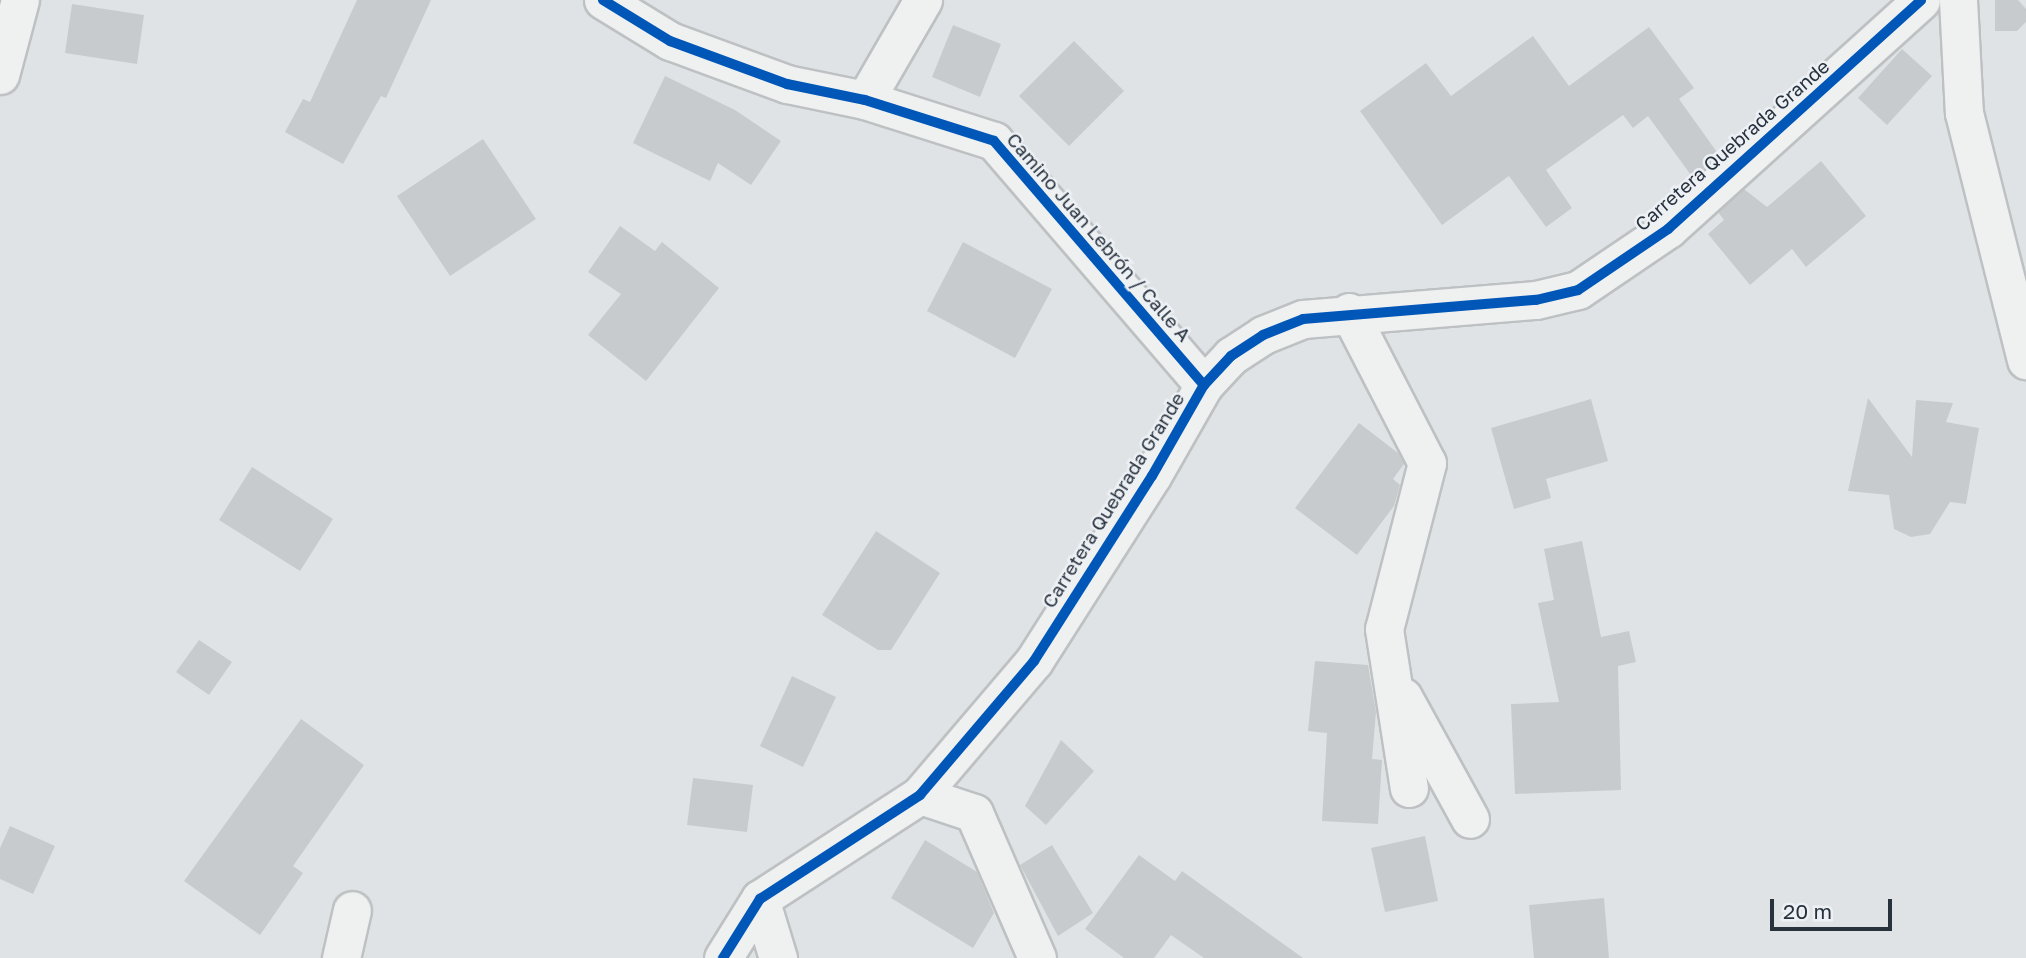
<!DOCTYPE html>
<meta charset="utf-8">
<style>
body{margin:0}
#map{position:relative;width:2026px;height:958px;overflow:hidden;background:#e0e3e5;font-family:"Golos Text",sans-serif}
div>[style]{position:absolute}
.building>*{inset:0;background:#c8cbcd}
.roads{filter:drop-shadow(2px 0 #bec1c3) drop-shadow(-2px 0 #bec1c3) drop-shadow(0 2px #bec1c3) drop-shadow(0 -2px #bec1c3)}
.minor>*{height:37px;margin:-18.5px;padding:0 18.5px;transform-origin:18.5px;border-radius:18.5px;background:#eff1f1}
.cycleway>*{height:10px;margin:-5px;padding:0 5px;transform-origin:5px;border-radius:5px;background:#0057b8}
span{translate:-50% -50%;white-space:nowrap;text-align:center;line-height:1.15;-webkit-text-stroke:5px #edf1f5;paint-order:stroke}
.street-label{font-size:19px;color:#28323d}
.scale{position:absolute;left:1770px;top:899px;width:122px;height:32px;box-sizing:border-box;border:4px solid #28323d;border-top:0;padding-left:9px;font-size:21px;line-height:24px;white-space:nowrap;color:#28323d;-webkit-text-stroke:5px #edf1f5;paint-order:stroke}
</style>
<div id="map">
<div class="building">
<i style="clip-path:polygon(357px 0,431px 0,386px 98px,381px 96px,343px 164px,285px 132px,303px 99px,310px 102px)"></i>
<i style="clip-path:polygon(1995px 0,2018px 0,2026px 9px,2026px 22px,2017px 31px,1995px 31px)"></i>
<i style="clip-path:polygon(72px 4px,144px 15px,137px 64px,65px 53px)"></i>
<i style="clip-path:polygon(953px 25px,1001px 44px,980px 97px,932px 77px)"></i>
<i style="clip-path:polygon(1649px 27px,1694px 88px,1679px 99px,1719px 155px,1693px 178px,1648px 116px,1633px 128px,1623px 115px,1546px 170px,1572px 208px,1546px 227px,1509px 176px,1442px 225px,1360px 111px,1426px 63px,1451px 96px,1533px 36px,1569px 86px)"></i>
<i style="clip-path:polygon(1074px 41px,1124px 91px,1069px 146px,1019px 96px)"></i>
<i style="clip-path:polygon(1902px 49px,1932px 76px,1887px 125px,1858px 98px)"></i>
<i style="clip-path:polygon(665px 76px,735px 110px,781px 141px,751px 185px,718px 163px,710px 181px,633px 143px)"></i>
<i style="clip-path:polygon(483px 139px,536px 219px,450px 276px,397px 196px)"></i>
<i style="clip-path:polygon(1821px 161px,1866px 216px,1806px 267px,1792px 249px,1750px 285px,1708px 234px,1724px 220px,1718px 212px,1744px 189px,1767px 207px)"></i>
<i style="clip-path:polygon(620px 226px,655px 251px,662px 242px,719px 288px,646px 381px,588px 335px,621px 294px,588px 272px)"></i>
<i style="clip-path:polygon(963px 242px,1052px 289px,1015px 358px,927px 311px)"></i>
<i style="clip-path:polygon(1868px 398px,1912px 457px,1916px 400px,1953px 403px,1946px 422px,1979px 428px,1966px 504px,1950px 502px,1930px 534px,1911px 537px,1894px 529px,1889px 495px,1848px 491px)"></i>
<i style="clip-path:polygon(1591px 399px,1608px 461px,1546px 479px,1551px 498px,1514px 509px,1491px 428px)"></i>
<i style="clip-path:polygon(1359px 423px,1398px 453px,1404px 464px,1393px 479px,1400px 485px,1394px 506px,1357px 555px,1295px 508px)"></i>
<i style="clip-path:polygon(252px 467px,333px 519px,300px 571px,219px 520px)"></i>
<i style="clip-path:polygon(876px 531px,940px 573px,891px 650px,878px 650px,822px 615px)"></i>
<i style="clip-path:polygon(1582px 541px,1601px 637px,1629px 631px,1636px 662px,1618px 666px,1621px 790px,1515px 794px,1511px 704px,1559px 702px,1538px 603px,1554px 600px,1544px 549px)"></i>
<i style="clip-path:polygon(199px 640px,232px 662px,209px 695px,176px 672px)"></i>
<i style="clip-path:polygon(1315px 661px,1368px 665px,1376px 712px,1372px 759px,1382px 760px,1378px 824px,1322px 821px,1327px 733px,1308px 731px)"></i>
<i style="clip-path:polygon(792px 676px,836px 697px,803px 767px,760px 746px)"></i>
<i style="clip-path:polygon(301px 719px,364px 765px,293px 866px,303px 873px,260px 935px,184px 881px)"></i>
<i style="clip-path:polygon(1061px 740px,1094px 771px,1046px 825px,1025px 806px)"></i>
<i style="clip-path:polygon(693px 778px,753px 785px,747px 832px,687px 825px)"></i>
<i style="clip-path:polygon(10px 826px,55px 846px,33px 894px,0 879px,0 848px)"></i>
<i style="clip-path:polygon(1425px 836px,1438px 901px,1385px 912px,1371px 848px)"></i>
<i style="clip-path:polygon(925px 840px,977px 872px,994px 913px,973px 948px,891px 898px)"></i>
<i style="clip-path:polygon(1052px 845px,1093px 913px,1058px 936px,1020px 865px)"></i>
<i style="clip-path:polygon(1139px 855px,1175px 881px,1182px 871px,1303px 958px,1204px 958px,1171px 935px,1154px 958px,1124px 958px,1085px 929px)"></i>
<i style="clip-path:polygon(1604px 898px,1609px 958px,1534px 958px,1529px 905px)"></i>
</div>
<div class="roads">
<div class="minor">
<i style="left:603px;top:0;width:79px;rotate:31.5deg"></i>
<i style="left:670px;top:41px;width:125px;rotate:20.2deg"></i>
<i style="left:787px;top:84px;width:80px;rotate:11.6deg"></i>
<i style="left:865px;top:100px;width:135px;rotate:17.6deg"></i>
<i style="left:994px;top:141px;width:322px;rotate:49.3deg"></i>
<i style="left:1958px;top:0;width:113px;rotate:87deg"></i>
<i style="left:1964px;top:113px;width:255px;rotate:75.9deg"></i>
<i style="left:0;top:75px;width:78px;rotate:-75.1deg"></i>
<i style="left:865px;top:100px;width:116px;rotate:-59.9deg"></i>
<i style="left:1349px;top:312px;width:170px;rotate:62.7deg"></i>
<i style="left:1427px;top:463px;width:171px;rotate:104.5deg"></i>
<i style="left:1384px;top:629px;width:161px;rotate:81.1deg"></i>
<i style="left:1403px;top:697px;width:139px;rotate:61.2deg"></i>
<i style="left:920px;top:795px;width:57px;rotate:18.4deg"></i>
<i style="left:974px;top:813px;width:158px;rotate:66.5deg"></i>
<i style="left:760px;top:899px;width:62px;rotate:73deg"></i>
<i style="left:341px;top:958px;width:49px;rotate:-77.1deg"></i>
<i style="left:723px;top:958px;width:70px;rotate:-57.9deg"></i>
<i style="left:760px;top:899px;width:191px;rotate:-33deg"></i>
<i style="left:920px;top:795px;width:176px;rotate:-49.6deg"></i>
<i style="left:1034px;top:661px;width:219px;rotate:-57.5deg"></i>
<i style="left:1152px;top:476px;width:105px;rotate:-60.3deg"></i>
<i style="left:1204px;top:385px;width:40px;rotate:-47deg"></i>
<i style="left:1231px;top:356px;width:38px;rotate:-33deg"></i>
<i style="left:1263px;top:335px;width:43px;rotate:-21.8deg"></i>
<i style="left:1303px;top:319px;width:234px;rotate:-4.7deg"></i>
<i style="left:1536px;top:300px;width:43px;rotate:-13.4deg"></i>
<i style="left:1578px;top:290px;width:109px;rotate:-34.1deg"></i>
<i style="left:1668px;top:229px;width:341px;rotate:-42.1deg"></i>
</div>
</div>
<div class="cycleway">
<i style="left:603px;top:0;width:79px;rotate:31.5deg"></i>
<i style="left:670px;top:41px;width:125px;rotate:20.2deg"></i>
<i style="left:787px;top:84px;width:80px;rotate:11.6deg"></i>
<i style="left:865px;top:100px;width:135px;rotate:17.6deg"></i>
<i style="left:994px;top:141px;width:322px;rotate:49.3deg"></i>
<i style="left:723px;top:958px;width:70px;rotate:-57.9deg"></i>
<i style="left:760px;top:899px;width:191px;rotate:-33deg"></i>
<i style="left:920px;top:795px;width:176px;rotate:-49.6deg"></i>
<i style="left:1034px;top:661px;width:219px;rotate:-57.5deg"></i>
<i style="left:1152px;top:476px;width:105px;rotate:-60.3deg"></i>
<i style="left:1204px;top:385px;width:40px;rotate:-47deg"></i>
<i style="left:1231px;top:356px;width:38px;rotate:-33deg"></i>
<i style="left:1263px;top:335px;width:43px;rotate:-21.8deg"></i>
<i style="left:1303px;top:319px;width:234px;rotate:-4.7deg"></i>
<i style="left:1536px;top:300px;width:43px;rotate:-13.4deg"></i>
<i style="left:1578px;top:290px;width:109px;rotate:-34.1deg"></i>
<i style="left:1668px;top:229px;width:341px;rotate:-42.1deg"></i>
</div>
<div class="street-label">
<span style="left:1732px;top:145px;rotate:-41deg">Carretera Quebrada Grande</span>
<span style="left:1099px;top:237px;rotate:49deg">Camino Juan Lebrón / Calle A</span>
<span style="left:1113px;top:500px;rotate:-58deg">Carretera Quebrada Grande</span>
</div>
<div class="scale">20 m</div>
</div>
